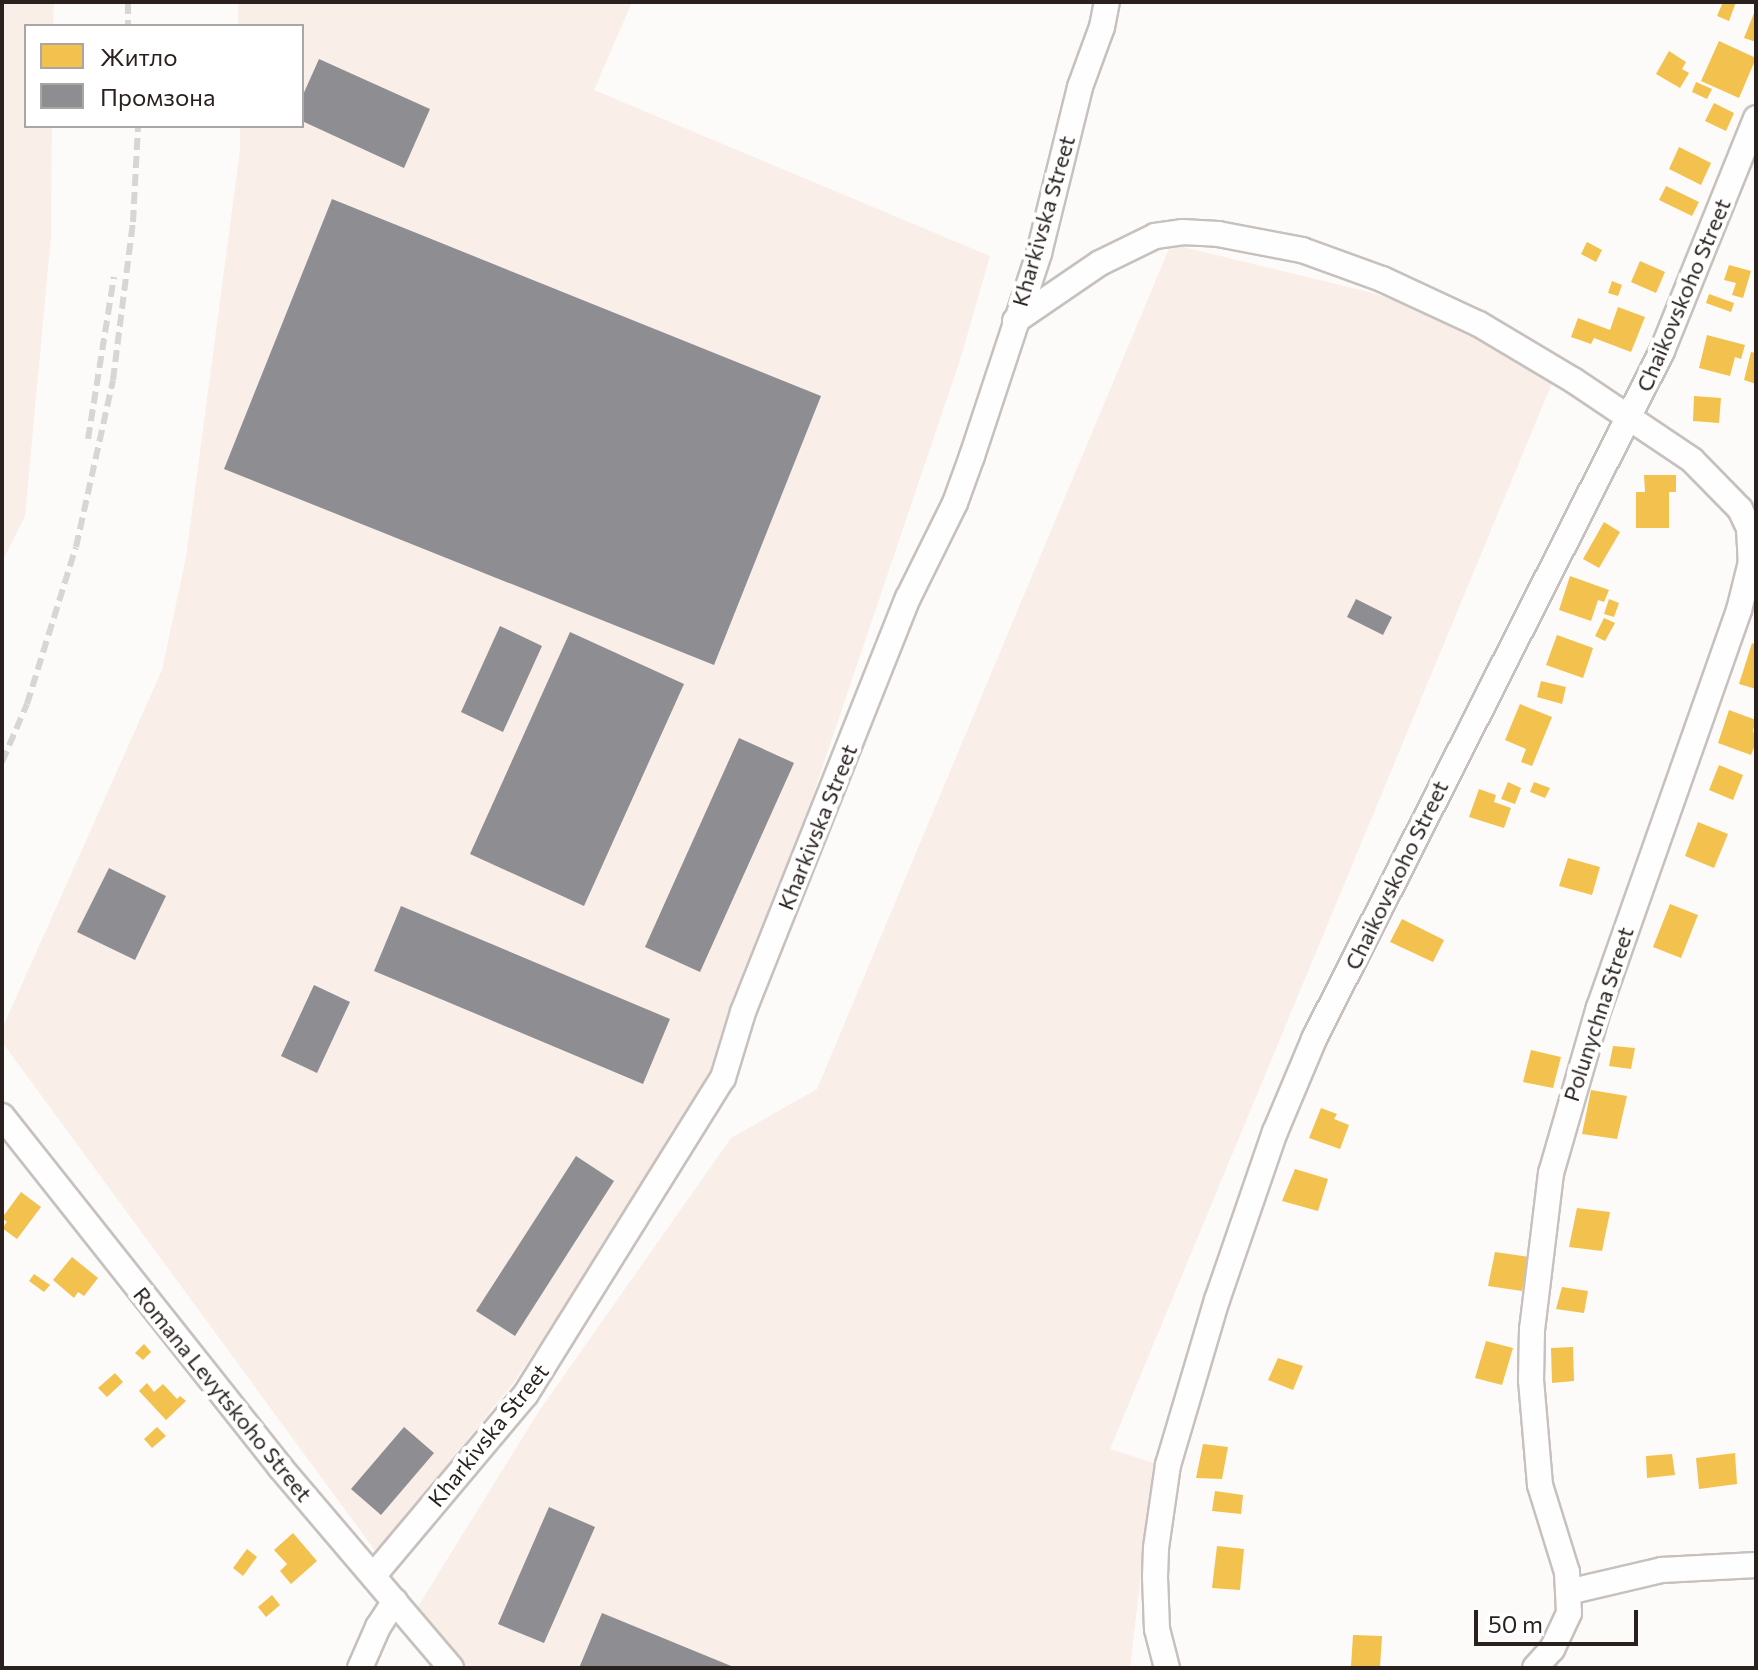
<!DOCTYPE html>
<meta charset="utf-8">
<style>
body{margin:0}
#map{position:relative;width:1758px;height:1670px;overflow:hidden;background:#fdfbf9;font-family:Commissioner,sans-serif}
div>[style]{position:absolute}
.built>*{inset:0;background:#f9eee8}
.homes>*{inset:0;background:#f2c14e}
.industry>*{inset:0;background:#8d8d92}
.roads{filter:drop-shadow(2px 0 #c7c1be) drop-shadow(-2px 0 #c7c1be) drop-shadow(0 2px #c7c1be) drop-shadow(0 -2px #c7c1be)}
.street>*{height:24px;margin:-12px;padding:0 12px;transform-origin:12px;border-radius:12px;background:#fffefe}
.rail>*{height:6px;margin-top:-3px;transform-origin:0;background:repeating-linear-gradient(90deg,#d7d6d4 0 12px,transparent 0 18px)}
span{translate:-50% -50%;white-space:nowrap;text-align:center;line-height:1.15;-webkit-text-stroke:8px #fff;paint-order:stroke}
.street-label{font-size:22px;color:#2a211e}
.frame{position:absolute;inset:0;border:4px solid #2a211e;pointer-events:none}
.legend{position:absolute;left:24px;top:24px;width:280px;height:104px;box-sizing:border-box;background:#fff;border:2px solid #aaa6a5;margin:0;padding:10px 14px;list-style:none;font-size:24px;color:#2a211e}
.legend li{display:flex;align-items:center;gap:16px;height:40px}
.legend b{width:40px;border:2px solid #aaa6a5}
.scale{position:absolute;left:1474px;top:1610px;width:164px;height:36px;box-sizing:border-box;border:4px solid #2a211e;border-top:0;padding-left:10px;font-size:24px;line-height:28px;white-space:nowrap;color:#2a211e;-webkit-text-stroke:6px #fff;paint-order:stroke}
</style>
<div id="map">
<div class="built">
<i style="clip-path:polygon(2px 2px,54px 2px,53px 26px,26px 26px,26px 126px,52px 126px,51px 236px,25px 516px,2px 562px)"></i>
<i style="clip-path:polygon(238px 2px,632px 2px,594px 90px,990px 256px,960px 360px,719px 1073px,515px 1381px,376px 1552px,2px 1042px,2px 1029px,162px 670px,186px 557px,240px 150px,240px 126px,302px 126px,302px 26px,238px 26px)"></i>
<i style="clip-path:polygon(1171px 244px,1373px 293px,1469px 327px,1557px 371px,1110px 1449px,1154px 1463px,1130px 1668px,468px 1668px,417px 1608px,539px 1411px,731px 1138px,817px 1089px)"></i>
</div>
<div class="homes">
<i style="clip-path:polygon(1723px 2px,1736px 2px,1729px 21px,1717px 16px)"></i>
<i style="clip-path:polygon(1756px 8px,1756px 42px,1744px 38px)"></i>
<i style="clip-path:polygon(1719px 41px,1756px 58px,1739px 98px,1701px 81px)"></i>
<i style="clip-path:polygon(1669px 51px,1686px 62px,1682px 69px,1689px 73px,1680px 88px,1656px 74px)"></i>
<i style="clip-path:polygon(1696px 82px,1712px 89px,1707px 99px,1692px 92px)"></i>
<i style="clip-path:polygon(1714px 103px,1734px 113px,1726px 131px,1705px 121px)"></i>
<i style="clip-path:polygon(1679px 147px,1711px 163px,1701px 185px,1669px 169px)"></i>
<i style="clip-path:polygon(1666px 186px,1699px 202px,1692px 216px,1659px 200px)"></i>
<i style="clip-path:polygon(1587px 242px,1602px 250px,1596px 262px,1581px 254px)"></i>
<i style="clip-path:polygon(1640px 261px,1665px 272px,1656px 293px,1631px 282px)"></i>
<i style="clip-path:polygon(1729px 265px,1751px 271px,1743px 298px,1732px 295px,1736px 283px,1724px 280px)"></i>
<i style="clip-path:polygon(1612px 281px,1622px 285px,1618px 296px,1608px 293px)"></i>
<i style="clip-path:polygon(1709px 294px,1734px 303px,1731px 312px,1706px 303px)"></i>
<i style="clip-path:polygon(1618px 307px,1645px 317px,1631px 352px,1594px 338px,1591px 344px,1571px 337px,1578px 318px,1610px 330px)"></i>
<i style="clip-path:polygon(1707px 335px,1745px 345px,1741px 359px,1735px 357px,1730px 376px,1699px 368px)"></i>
<i style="clip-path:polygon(1751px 352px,1756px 353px,1756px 384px,1744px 380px)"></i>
<i style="clip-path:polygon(1694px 396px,1721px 398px,1719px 423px,1693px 421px)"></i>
<i style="clip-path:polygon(1644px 475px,1676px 475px,1676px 492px,1669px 492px,1669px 528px,1636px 528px,1636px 492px,1645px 492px)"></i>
<i style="clip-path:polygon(1604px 522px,1620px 532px,1599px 568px,1583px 559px)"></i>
<i style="clip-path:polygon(1570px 576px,1609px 590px,1604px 602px,1598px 600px,1591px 621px,1559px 610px)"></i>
<i style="clip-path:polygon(1609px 599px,1619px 603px,1614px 617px,1604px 614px)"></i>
<i style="clip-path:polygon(1604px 618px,1615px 623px,1605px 641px,1595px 636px)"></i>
<i style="clip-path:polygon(1557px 635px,1593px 648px,1583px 678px,1546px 665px)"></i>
<i style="clip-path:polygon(1752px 643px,1756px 645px,1756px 689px,1739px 684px)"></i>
<i style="clip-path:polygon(1541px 681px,1566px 687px,1562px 704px,1537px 697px)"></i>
<i style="clip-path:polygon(1520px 704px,1552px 717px,1532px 766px,1521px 762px,1526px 749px,1505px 740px)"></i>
<i style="clip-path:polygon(1729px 710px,1756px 720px,1753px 730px,1756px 742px,1751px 755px,1718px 743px)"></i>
<i style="clip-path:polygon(1719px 765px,1743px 775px,1733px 800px,1709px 790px)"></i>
<i style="clip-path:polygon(1508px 782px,1521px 788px,1515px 804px,1501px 799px)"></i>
<i style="clip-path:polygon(1534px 782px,1550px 788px,1545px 798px,1530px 792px)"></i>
<i style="clip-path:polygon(1479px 789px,1496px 795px,1494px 802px,1511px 808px,1504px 828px,1469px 817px)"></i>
<i style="clip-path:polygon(1698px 822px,1728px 834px,1714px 868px,1685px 856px)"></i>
<i style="clip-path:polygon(1568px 858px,1600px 867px,1592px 895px,1559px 886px)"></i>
<i style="clip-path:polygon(1670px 904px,1698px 915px,1681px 958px,1653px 947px)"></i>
<i style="clip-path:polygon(1402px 919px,1444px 940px,1433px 962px,1390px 942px)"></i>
<i style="clip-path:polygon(1613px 1046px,1635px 1048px,1631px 1069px,1609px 1066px)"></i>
<i style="clip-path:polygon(1531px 1050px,1561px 1057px,1553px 1088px,1523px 1082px)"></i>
<i style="clip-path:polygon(1591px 1090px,1627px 1096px,1617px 1139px,1582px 1134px)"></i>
<i style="clip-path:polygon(1321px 1108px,1337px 1114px,1334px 1119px,1349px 1125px,1340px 1149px,1309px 1138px)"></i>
<i style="clip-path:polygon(1295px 1169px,1328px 1179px,1318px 1211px,1282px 1201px)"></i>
<i style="clip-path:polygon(21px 1192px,41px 1207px,17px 1239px,2px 1228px,7px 1222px,2px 1218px)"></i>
<i style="clip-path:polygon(1577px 1208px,1610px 1212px,1602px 1251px,1569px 1247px)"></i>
<i style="clip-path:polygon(1495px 1252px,1529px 1257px,1522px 1291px,1488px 1286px)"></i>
<i style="clip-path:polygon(72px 1257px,98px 1278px,84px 1296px,78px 1292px,74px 1298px,53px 1280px)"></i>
<i style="clip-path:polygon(34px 1274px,50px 1285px,44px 1292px,29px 1281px)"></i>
<i style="clip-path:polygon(1562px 1287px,1588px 1291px,1584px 1313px,1556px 1309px)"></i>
<i style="clip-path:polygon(1486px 1341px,1513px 1348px,1502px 1385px,1475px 1378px)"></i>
<i style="clip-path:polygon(144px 1344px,151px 1352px,143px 1360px,135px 1353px)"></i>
<i style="clip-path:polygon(1573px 1347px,1574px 1381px,1552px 1383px,1551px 1348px)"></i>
<i style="clip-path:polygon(1278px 1358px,1303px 1366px,1293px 1390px,1268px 1380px)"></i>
<i style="clip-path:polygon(115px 1373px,123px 1382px,107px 1397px,98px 1388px)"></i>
<i style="clip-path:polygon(147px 1383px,154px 1392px,163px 1384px,177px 1399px,180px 1396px,186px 1401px,166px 1420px,139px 1391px)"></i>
<i style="clip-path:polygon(157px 1427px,166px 1436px,152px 1448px,144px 1439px)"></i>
<i style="clip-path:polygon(1203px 1444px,1228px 1447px,1222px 1479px,1196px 1478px)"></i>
<i style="clip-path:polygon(1735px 1453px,1737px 1484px,1699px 1489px,1696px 1458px)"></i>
<i style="clip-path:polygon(1672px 1454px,1675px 1475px,1647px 1478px,1646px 1456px)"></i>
<i style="clip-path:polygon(1215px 1491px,1243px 1495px,1241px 1514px,1212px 1511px)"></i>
<i style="clip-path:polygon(293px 1533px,317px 1561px,291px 1584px,280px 1571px,287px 1564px,274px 1550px)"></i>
<i style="clip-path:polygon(1217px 1546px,1244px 1549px,1240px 1590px,1212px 1588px)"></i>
<i style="clip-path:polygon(247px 1549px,257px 1557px,243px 1576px,233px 1568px)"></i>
<i style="clip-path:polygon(272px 1595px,280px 1605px,266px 1617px,258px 1607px)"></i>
<i style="clip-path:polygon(1353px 1635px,1382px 1636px,1380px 1667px,1351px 1666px)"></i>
</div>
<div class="industry">
<i style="clip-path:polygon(319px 59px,430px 109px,404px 168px,302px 121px,302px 97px)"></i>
<i style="clip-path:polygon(332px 199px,821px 396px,714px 665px,224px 469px)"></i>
<i style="clip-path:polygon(1356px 599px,1392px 617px,1383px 635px,1347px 617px)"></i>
<i style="clip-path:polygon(500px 626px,542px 646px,503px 732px,461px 712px)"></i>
<i style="clip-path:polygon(570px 632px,684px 684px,584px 906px,470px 854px)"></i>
<i style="clip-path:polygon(739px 738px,794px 763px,700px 972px,645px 947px)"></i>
<i style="clip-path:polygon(109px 868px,166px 896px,135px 960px,77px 932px)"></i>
<i style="clip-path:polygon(401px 906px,670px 1019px,643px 1084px,374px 971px)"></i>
<i style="clip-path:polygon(314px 985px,350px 1002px,317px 1073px,281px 1056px)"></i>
<i style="clip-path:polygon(576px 1156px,614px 1181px,515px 1336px,476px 1311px)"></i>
<i style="clip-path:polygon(404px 1427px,434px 1453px,381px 1515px,351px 1489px)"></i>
<i style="clip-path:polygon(549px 1507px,595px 1527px,544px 1643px,498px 1624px)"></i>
<i style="clip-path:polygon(602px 1613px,736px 1668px,579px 1668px)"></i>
</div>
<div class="roads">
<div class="street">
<i style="left:1015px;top:321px;width:103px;rotate:-34.3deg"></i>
<i style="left:1100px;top:263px;width:61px;rotate:-26.1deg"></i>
<i style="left:1155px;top:236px;width:27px;rotate:-8deg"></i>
<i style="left:1182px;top:232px;width:36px;rotate:3deg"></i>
<i style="left:1218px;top:234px;width:86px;rotate:10.8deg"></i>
<i style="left:1302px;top:250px;width:85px;rotate:19.9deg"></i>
<i style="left:1382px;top:279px;width:107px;rotate:24.9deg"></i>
<i style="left:1479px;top:324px;width:109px;rotate:30.8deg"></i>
<i style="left:1573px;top:380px;width:143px;rotate:33.9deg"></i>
<i style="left:1692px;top:460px;width:69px;rotate:45.6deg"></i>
<i style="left:1740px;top:509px;width:21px;rotate:65deg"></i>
<i style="left:1749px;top:528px;width:34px;rotate:87deg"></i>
<i style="left:1751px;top:562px;width:49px;rotate:104deg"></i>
<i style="left:1739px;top:610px;width:421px;rotate:109.4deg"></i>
<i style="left:1599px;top:1007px;width:173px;rotate:106.1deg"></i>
<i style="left:1551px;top:1173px;width:157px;rotate:96.9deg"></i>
<i style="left:1532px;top:1329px;width:51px;rotate:91.1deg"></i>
<i style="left:1531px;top:1380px;width:105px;rotate:85.1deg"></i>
<i style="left:1540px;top:1485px;width:91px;rotate:72.8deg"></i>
<i style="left:1567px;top:1572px;width:41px;rotate:87.2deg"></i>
<i style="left:1569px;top:1613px;width:40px;rotate:115deg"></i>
<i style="left:1552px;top:1649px;width:25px;rotate:132deg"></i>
<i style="left:2px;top:1116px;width:448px;rotate:51.6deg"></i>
<i style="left:280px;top:1467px;width:264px;rotate:49.6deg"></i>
<i style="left:374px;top:1575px;width:236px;rotate:-50deg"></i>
<i style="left:526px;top:1394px;width:372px;rotate:-58.1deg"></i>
<i style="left:723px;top:1078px;width:69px;rotate:-73.1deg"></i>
<i style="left:743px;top:1012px;width:446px;rotate:-68.3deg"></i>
<i style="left:908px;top:598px;width:106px;rotate:-63.7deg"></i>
<i style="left:955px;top:503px;width:50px;rotate:-70.1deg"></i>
<i style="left:972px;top:456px;width:214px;rotate:-71.7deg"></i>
<i style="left:1039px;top:253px;width:171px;rotate:-76.1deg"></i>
<i style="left:1080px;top:87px;width:64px;rotate:-69.9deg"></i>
<i style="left:1102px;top:27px;width:25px;rotate:-79deg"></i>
<i style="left:1568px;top:1592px;width:97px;rotate:-13.2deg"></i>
<i style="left:1662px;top:1570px;width:94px;rotate:-3deg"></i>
<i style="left:360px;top:1668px;width:45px;rotate:-66.3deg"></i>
<i style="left:378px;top:1627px;width:31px;rotate:-57deg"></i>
<i style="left:1167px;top:1668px;width:40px;rotate:-104.4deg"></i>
<i style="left:1157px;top:1629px;width:52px;rotate:-92.2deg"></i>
<i style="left:1155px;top:1577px;width:29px;rotate:-88deg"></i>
<i style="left:1156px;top:1548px;width:84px;rotate:-81.8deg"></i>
<i style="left:1168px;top:1465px;width:172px;rotate:-73.5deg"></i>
<i style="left:1217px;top:1300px;width:178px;rotate:-71deg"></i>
<i style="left:1275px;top:1132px;width:101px;rotate:-67.2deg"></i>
<i style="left:1314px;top:1039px;width:771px;rotate:-63.17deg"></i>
<i style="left:1662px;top:351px;width:251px;rotate:-68deg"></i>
</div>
</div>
<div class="rail">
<i style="left:128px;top:2px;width:24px;rotate:90deg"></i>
<i style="left:88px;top:439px;width:164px;rotate:-80.9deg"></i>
<i style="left:2px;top:762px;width:63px;rotate:-66.7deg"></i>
<i style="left:27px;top:704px;width:164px;rotate:-72.7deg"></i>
<i style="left:76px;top:547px;width:171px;rotate:-77.5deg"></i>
<i style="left:113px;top:380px;width:159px;rotate:-82.8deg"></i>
<i style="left:133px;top:222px;width:96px;rotate:-87deg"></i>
</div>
<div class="street-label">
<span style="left:1043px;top:221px;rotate:-74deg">Kharkivska Street</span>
<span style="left:1683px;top:295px;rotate:-67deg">Chaikovskoho Street</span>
<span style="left:817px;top:827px;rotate:-68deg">Kharkivska Street</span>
<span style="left:1396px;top:875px;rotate:-64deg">Chaikovskoho Street</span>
<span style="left:1598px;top:1014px;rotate:-72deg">Polunychna Street</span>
<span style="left:223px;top:1394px;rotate:51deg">Romana Levytskoho Street</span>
<span style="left:488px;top:1435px;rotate:-51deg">Kharkivska Street</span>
</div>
<div class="frame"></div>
<ul class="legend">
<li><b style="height:22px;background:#f2c14e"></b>Житло</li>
<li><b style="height:22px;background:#8d8d92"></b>Промзона</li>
</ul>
<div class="scale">50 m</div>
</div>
